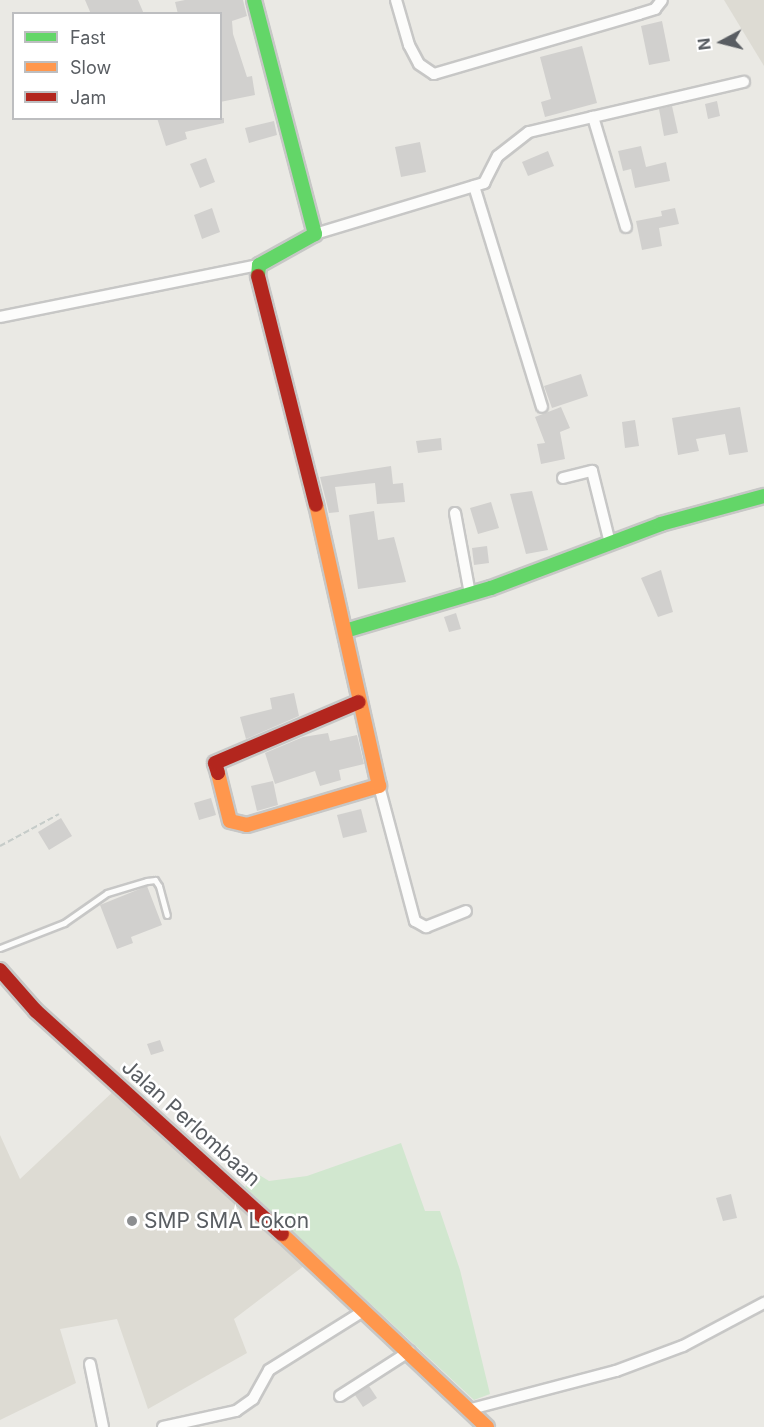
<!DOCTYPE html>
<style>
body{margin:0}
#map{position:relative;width:764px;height:1427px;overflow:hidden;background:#eae9e4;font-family:Inter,sans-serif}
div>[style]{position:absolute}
.education>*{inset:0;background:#dddbd3}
.green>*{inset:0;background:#d1e7cf}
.building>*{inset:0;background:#d1d0ce}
.path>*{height:2px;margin-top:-1px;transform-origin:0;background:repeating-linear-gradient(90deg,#c6ccc9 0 6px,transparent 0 9px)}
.roads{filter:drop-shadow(2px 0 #c7c7c6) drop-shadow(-2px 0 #c7c7c6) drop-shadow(0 2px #c7c7c6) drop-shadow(0 -2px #c7c7c6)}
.lane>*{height:5px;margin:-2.5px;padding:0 2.5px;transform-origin:2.5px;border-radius:2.5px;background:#fcfcfb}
.street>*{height:10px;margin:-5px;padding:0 5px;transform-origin:5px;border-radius:5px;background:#fcfcfb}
.fast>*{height:14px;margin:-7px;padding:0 7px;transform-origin:7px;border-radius:7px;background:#63d668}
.slow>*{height:14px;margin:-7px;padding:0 7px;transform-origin:7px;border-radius:7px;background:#ff974d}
.jam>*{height:14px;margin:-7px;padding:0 7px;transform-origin:7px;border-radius:7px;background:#b3261e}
.dots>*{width:16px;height:16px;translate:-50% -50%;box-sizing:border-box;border:3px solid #fff;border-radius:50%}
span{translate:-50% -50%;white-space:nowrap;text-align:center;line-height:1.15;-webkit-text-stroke:5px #fff;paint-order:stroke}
.street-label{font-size:21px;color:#595d62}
.poi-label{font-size:21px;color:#595d62}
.left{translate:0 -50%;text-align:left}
.legend{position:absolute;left:12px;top:12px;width:210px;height:108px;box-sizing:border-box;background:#fff;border:2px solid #bdbec0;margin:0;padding:8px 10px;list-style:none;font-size:18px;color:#595d62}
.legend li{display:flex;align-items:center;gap:12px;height:30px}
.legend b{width:30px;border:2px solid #bdbec0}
.north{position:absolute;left:692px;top:12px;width:60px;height:60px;-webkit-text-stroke:4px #fff;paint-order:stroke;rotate:263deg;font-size:16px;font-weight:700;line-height:24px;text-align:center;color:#595d62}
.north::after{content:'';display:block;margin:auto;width:21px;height:27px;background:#595d62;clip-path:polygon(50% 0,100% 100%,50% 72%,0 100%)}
</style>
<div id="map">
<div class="education">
<i style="clip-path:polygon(724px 0,764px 0,764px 66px)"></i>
<i style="clip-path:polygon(117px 1088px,309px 1262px,234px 1319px,247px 1353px,148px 1409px,117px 1319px,60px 1329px,76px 1383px,0 1420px,0 1135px,20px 1179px)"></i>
</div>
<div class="green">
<i style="clip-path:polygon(401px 1143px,425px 1211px,440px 1211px,460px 1270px,490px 1394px,474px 1400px,245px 1187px,256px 1173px,269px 1181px,307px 1176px)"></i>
</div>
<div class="building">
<i style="clip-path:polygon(85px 0,138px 0,144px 14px,91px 14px)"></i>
<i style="clip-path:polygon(185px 0,243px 0,247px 16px,232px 21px,233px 34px,247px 77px,252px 76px,255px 95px,220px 102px,220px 14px,178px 14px,175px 2px)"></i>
<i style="clip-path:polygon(662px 21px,670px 61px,649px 65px,641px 26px)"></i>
<i style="clip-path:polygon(582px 46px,597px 103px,545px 117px,541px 102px,551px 99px,540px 57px)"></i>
<i style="clip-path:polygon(717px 101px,720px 116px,708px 119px,705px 104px)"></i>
<i style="clip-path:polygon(672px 106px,678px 133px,664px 136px,659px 109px)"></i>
<i style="clip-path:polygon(157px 118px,224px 118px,224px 123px,185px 132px,187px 139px,166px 146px)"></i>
<i style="clip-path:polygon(274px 121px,277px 135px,249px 143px,245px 128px)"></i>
<i style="clip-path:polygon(420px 142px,426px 172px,401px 177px,395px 147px)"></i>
<i style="clip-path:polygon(641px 146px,646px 167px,666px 162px,670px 181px,635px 188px,631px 169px,623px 171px,618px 151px)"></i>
<i style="clip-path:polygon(548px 151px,554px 166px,528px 176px,522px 162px)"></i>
<i style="clip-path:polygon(206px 158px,215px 182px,200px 188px,190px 164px)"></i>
<i style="clip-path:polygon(212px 208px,220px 232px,202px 239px,194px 215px)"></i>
<i style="clip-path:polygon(675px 208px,679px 224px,659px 228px,662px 246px,642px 250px,636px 221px,662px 216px,661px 211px)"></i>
<i style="clip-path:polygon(581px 374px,588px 396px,552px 408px,544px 386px)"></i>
<i style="clip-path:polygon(561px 407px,570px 428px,560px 432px,565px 459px,541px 464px,537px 444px,545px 443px,535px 417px)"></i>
<i style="clip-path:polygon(740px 407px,748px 452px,729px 455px,725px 434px,696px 439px,699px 451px,678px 455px,672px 418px)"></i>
<i style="clip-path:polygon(635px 420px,639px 446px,625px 448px,622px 422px)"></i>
<i style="clip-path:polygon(441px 438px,442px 450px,418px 453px,416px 441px)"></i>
<i style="clip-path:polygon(391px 466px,393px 484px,403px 483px,405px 502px,377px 504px,375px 483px,335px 487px,339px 512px,329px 513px,320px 477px)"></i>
<i style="clip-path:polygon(532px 491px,548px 550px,526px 554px,510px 494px)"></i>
<i style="clip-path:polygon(491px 502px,499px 528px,478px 534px,470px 508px)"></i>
<i style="clip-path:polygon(374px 511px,378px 540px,394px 537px,406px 582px,358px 589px,349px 515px)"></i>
<i style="clip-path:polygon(487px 546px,489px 563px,474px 565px,472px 548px)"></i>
<i style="clip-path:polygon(661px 570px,673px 612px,658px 617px,641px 578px)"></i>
<i style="clip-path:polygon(456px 613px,461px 629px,449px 632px,444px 617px)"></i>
<i style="clip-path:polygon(294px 693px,299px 716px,246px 739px,240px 717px,272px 709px,270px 698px)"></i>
<i style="clip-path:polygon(328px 733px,330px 741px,357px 735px,364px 764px,339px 770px,341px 780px,320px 786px,315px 771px,275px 784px,265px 753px,303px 737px)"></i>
<i style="clip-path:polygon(273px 781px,278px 805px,257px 811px,251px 786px)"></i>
<i style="clip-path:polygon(211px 798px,216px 815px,199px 820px,194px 803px)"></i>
<i style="clip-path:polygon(361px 809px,367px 832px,343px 838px,337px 815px)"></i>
<i style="clip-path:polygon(61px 818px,72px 836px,49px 850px,38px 832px)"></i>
<i style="clip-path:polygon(147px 886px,162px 925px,131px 937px,133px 943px,117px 949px,100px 905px)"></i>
<i style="clip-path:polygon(160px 1040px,164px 1051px,151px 1055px,147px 1044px)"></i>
<i style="clip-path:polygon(731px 1194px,737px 1218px,723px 1221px,716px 1198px)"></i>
<i style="clip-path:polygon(369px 1386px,377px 1398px,363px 1407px,355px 1395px)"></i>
</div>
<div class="path">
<i style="left:0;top:846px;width:67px;rotate:-28.5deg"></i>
</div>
<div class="roads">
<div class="lane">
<i style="left:0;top:948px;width:69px;rotate:-21.3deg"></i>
<i style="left:64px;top:923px;width:52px;rotate:-34.9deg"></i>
<i style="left:107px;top:893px;width:42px;rotate:-16.7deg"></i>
<i style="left:147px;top:881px;width:8px;rotate:-7deg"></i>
<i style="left:155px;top:880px;width:7px;rotate:56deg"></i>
<i style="left:159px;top:886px;width:30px;rotate:75deg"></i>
</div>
<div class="street">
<i style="left:396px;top:0;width:47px;rotate:73.9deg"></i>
<i style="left:409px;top:45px;width:21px;rotate:62deg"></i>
<i style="left:419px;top:64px;width:18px;rotate:34deg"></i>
<i style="left:434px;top:74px;width:214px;rotate:-16.3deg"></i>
<i style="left:639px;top:14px;width:17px;rotate:-17deg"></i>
<i style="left:655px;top:9px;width:11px;rotate:-52deg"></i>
<i style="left:474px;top:186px;width:231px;rotate:72.9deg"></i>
<i style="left:626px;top:227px;width:115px;rotate:-106.7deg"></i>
<i style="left:593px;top:117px;width:155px;rotate:-13.1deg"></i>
<i style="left:315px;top:234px;width:177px;rotate:-16.8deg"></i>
<i style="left:484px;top:183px;width:30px;rotate:-63deg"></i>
<i style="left:498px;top:156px;width:39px;rotate:-38deg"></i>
<i style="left:529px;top:132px;width:66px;rotate:-13.2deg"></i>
<i style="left:0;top:317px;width:264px;rotate:-11.4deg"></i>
<i style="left:563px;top:478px;width:30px;rotate:-14deg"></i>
<i style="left:592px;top:471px;width:74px;rotate:76deg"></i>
<i style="left:455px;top:513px;width:82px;rotate:79.5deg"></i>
<i style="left:379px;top:786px;width:140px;rotate:75.1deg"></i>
<i style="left:415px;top:921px;width:13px;rotate:29deg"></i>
<i style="left:426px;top:927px;width:43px;rotate:-21.8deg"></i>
<i style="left:90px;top:1364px;width:64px;rotate:78.3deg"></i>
<i style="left:340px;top:1396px;width:83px;rotate:-32.7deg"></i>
<i style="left:471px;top:1409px;width:150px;rotate:-14.7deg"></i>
<i style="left:616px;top:1371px;width:72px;rotate:-20.5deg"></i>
<i style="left:683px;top:1346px;width:92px;rotate:-28deg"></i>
<i style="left:163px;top:1427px;width:75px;rotate:-12.4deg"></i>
<i style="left:236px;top:1411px;width:21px;rotate:-35deg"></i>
<i style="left:253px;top:1399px;width:33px;rotate:-61deg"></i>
<i style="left:269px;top:1370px;width:113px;rotate:-32deg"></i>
</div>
<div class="fast">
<i style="left:254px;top:0;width:242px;rotate:75.4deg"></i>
<i style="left:315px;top:234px;width:64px;rotate:151deg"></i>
<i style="left:259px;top:265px;width:11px;rotate:95deg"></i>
<i style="left:345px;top:631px;width:152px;rotate:-16.4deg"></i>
<i style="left:491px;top:588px;width:182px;rotate:-20.6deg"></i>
<i style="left:661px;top:524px;width:107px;rotate:-15.2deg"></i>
</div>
<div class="slow">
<i style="left:218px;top:773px;width:49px;rotate:76deg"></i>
<i style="left:230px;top:821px;width:17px;rotate:13deg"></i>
<i style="left:247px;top:825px;width:138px;rotate:-16.5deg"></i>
<i style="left:379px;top:786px;width:288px;rotate:-102.6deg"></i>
<i style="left:282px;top:1234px;width:282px;rotate:43.3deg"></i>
</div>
<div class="jam">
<i style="left:258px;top:276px;width:236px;rotate:75.8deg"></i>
<i style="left:218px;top:773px;width:10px;rotate:-107deg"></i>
<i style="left:215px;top:763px;width:156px;rotate:-23deg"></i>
<i style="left:0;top:970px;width:55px;rotate:48.7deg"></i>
<i style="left:36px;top:1011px;width:332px;rotate:42.2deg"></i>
</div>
</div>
<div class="dots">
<i style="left:132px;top:1221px;background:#8c8e90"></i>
</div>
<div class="street-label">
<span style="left:191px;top:1123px;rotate:42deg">Jalan Perlombaan</span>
</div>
<div class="poi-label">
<span class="left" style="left:144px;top:1221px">SMP SMA Lokon</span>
</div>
<ul class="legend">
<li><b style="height:8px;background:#63d668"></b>Fast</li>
<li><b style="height:8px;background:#ff974d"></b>Slow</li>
<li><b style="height:8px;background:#b3261e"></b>Jam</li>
</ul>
<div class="north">N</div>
</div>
